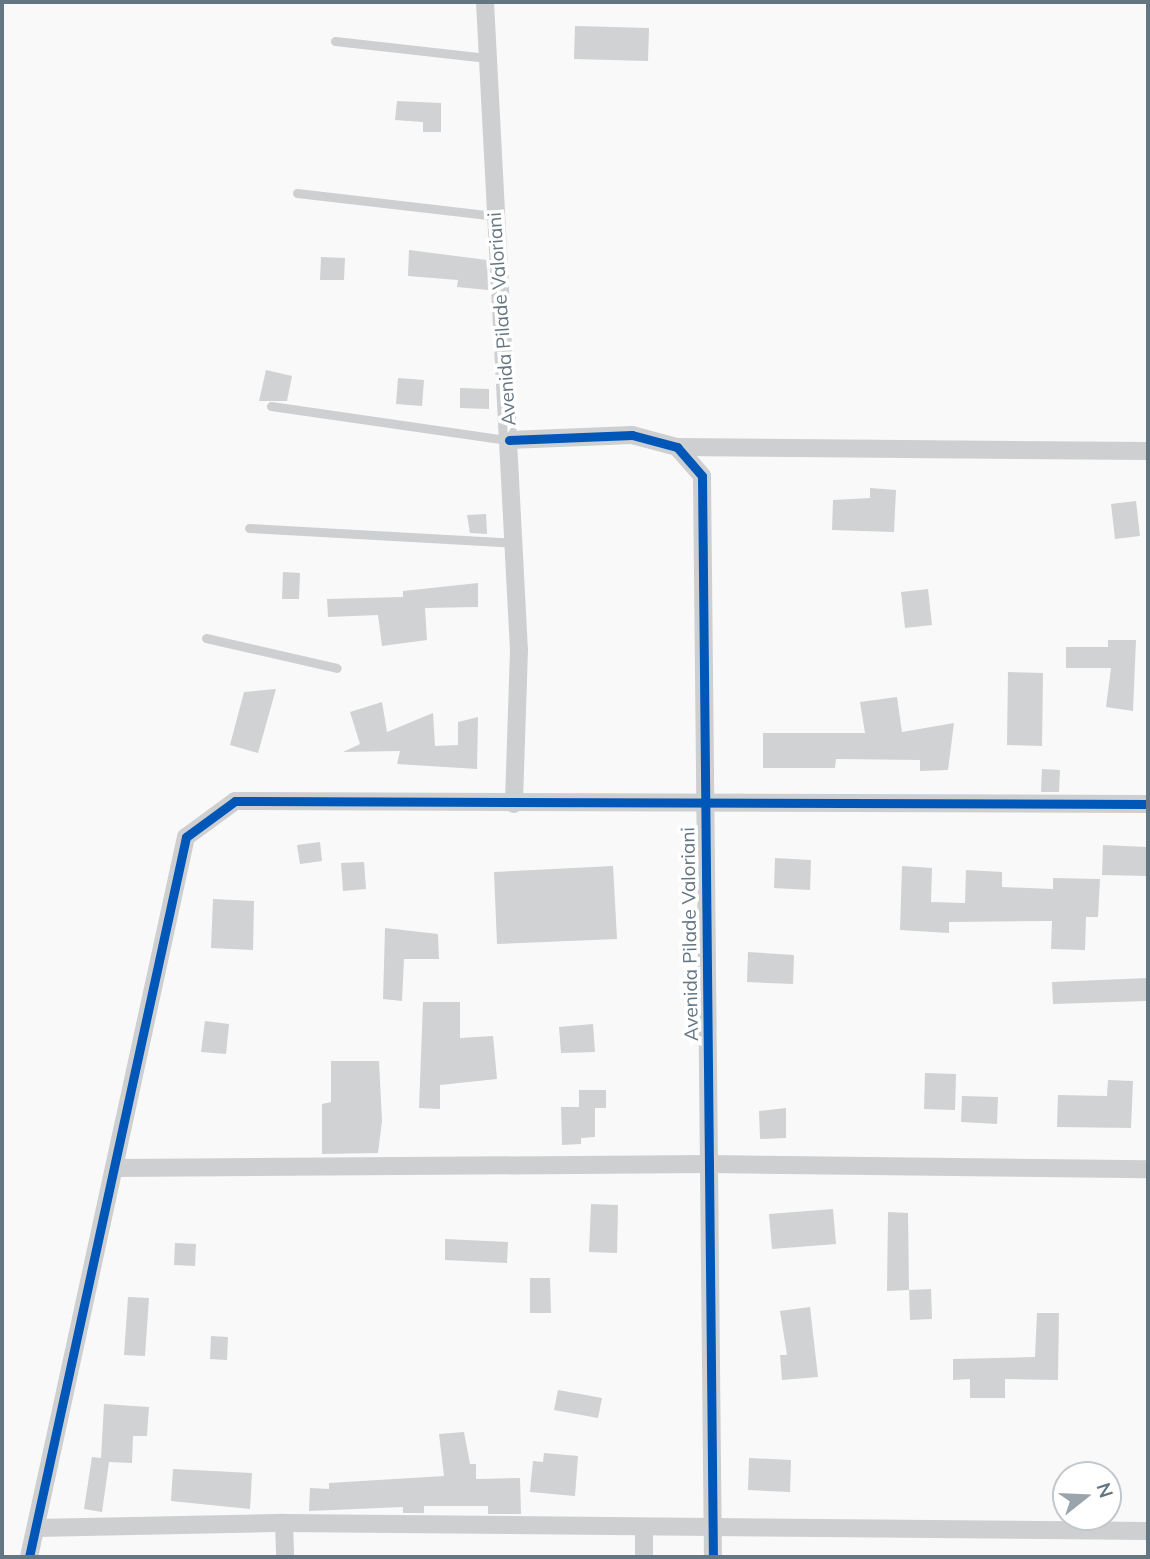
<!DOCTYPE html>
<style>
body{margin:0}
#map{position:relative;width:1150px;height:1559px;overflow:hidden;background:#f9f9f9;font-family:Mulish,sans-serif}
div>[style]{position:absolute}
.building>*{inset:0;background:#d0d2d3}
.lane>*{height:9px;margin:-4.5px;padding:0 4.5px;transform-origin:4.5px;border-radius:4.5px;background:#cecfd0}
.street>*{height:18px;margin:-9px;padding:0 9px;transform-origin:9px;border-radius:9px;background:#cecfd0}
.cycleway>*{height:9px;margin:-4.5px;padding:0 4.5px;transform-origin:4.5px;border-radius:4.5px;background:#0057b8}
span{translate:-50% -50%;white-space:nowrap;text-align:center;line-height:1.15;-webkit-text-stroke:7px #fff;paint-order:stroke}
.street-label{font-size:19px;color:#657683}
.frame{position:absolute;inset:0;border:4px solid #657683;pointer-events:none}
.north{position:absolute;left:1052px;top:1461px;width:70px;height:70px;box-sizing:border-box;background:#fff;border:2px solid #c1c8cd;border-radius:50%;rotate:72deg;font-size:19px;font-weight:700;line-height:28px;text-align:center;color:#657683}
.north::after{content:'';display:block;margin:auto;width:24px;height:32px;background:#99a4ac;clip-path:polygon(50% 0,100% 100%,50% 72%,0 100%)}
</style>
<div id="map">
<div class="building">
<i style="clip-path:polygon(575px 26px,649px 28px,648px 61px,574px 59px)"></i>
<i style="clip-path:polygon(397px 101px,441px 103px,441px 132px,423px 132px,423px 122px,395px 120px)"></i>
<i style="clip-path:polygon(409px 250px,487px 260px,488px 290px,457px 287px,458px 280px,408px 276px)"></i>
<i style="clip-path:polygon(321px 257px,345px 258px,344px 280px,320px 280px)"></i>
<i style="clip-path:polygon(266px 370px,292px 376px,287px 401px,259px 401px)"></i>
<i style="clip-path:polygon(398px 378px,424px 380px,422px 406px,396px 404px)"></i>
<i style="clip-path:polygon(460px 388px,489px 389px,489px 409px,460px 408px)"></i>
<i style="clip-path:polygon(870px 488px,896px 490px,894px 532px,832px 530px,833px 500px,870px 498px)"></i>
<i style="clip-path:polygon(1136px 501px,1140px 536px,1115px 539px,1111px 504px)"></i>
<i style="clip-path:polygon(486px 514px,487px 534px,470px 533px,467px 515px)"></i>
<i style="clip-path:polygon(283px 572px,300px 573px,299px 599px,282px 599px)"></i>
<i style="clip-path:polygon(478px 583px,478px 607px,425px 608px,427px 640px,382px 646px,378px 615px,328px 617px,327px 599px,403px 597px,403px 591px)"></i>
<i style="clip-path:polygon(928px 589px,932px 625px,905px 628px,901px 592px)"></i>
<i style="clip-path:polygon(1108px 640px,1136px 640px,1133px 711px,1106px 707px,1111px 668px,1066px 668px,1066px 647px,1108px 647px)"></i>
<i style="clip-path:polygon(1008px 672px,1043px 673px,1042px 746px,1007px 745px)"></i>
<i style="clip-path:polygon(276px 689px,258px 753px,230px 745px,244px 692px)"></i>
<i style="clip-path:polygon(897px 697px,902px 732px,954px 723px,948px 770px,920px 771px,920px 760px,836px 759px,835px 768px,763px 768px,763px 733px,865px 733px,860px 702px)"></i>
<i style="clip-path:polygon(382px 702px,387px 732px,433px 713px,435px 746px,458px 745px,458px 722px,478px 717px,477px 769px,397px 764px,400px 751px,343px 752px,360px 744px,350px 712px)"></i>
<i style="clip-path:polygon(1042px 769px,1060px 770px,1059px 792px,1041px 792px)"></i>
<i style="clip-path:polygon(320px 842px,322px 861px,300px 864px,297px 845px)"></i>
<i style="clip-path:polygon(1103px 845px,1148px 847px,1148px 876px,1102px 875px)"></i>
<i style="clip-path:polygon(775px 858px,811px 860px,810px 890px,774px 888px)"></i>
<i style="clip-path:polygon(364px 862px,366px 889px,343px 891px,341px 863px)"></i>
<i style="clip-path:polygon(613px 866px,617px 939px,497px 944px,494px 872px)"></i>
<i style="clip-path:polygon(902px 866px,932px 868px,931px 902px,965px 903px,966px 870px,1002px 872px,1002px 887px,1053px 889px,1053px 878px,1100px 879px,1098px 917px,1086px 917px,1085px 950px,1051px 949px,1052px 921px,949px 922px,949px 933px,900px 930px)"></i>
<i style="clip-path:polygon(213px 899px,254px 901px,253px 950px,211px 948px)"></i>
<i style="clip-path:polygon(385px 928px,438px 934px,439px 959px,404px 959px,402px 1001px,383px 999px)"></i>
<i style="clip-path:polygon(748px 952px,794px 955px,793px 984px,747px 982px)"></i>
<i style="clip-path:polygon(1148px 978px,1148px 1001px,1053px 1004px,1052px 982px)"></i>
<i style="clip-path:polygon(423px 1002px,460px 1002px,460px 1038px,493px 1036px,497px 1079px,440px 1085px,440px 1109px,419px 1108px)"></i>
<i style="clip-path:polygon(205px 1021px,229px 1024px,226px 1054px,201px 1052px)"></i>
<i style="clip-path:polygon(593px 1024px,595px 1052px,561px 1053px,559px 1027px)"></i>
<i style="clip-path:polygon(331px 1061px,379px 1061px,382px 1121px,378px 1153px,322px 1154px,322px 1104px,331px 1102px)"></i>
<i style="clip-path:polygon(925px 1073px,956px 1074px,955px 1110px,924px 1109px)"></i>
<i style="clip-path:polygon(1108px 1080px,1133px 1081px,1131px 1128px,1057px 1127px,1058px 1095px,1107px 1096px)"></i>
<i style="clip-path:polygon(579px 1090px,606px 1090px,606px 1108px,595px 1108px,595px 1137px,581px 1138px,581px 1144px,562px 1145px,561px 1107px,579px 1107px)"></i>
<i style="clip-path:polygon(962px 1096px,998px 1097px,997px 1124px,961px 1122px)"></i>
<i style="clip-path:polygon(786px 1108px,786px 1138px,760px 1139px,759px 1111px)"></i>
<i style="clip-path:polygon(591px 1204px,618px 1205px,617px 1253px,589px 1252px)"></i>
<i style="clip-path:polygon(833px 1209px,836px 1244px,772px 1249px,769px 1214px)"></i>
<i style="clip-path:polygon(888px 1212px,908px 1213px,909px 1290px,887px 1291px)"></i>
<i style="clip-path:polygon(445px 1239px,508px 1242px,507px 1263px,445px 1260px)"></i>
<i style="clip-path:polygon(175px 1243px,196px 1244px,195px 1266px,174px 1265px)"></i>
<i style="clip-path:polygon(530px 1278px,550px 1278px,551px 1313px,530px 1313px)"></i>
<i style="clip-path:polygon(931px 1289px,932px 1319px,910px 1320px,909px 1290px)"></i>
<i style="clip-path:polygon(128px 1297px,149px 1298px,145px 1356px,124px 1355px)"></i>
<i style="clip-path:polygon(810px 1307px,818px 1377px,782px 1380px,780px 1355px,787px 1355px,780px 1311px)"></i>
<i style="clip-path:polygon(1037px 1313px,1059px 1313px,1058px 1380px,1005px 1379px,1005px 1398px,970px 1398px,970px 1379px,953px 1380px,953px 1359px,1035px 1357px)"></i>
<i style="clip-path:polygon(211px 1336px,228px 1337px,227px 1360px,210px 1359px)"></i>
<i style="clip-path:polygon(558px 1390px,602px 1398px,598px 1418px,554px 1410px)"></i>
<i style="clip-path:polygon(104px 1404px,149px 1407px,147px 1436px,133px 1436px,132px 1463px,109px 1462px,102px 1512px,84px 1509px,92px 1457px,101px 1458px)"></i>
<i style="clip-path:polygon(464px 1432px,470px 1464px,476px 1464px,476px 1479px,520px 1478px,521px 1514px,488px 1514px,488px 1506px,424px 1506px,424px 1513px,403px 1513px,403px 1507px,309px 1511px,310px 1488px,329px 1489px,329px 1483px,444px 1476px,439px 1434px)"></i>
<i style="clip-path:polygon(544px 1453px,578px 1456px,575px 1496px,530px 1492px,533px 1461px,543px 1462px)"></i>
<i style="clip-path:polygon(749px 1458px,791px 1460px,790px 1492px,748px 1490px)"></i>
<i style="clip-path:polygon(173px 1469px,252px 1473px,250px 1509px,171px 1501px)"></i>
</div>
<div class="lane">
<i style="left:335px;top:41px;width:153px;rotate:6.4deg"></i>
<i style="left:297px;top:193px;width:199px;rotate:6.6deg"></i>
<i style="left:271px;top:406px;width:239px;rotate:8.2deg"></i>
<i style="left:249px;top:528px;width:266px;rotate:3.2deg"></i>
<i style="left:206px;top:638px;width:134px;rotate:12.9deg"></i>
</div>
<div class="street">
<i style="left:485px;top:2px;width:649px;rotate:87deg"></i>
<i style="left:519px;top:650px;width:154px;rotate:91.9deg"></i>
<i style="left:509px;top:440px;width:123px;rotate:-2.3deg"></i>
<i style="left:632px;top:435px;width:47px;rotate:14.9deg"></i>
<i style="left:677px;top:447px;width:38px;rotate:49deg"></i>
<i style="left:702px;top:476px;width:1081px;rotate:89.42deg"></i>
<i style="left:677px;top:447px;width:471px;rotate:0.5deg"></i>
<i style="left:114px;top:1168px;width:596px;rotate:-0.38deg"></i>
<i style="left:710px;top:1164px;width:438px;rotate:0.7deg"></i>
<i style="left:284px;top:1523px;width:34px;rotate:88deg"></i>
<i style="left:36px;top:1528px;width:248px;rotate:-1.2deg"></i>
<i style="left:284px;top:1523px;width:864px;rotate:0.53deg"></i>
<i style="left:29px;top:1557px;width:737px;rotate:-77.7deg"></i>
<i style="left:186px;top:837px;width:61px;rotate:-36.3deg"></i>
<i style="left:235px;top:801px;width:913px;rotate:0.19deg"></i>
<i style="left:644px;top:1557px;width:30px;rotate:-90deg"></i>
</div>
<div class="cycleway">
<i style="left:509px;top:440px;width:123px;rotate:-2.3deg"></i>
<i style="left:632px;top:435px;width:47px;rotate:14.9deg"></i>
<i style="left:677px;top:447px;width:38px;rotate:49deg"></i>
<i style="left:702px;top:476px;width:1081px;rotate:89.42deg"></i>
<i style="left:29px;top:1557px;width:737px;rotate:-77.7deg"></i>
<i style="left:186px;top:837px;width:61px;rotate:-36.3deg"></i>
<i style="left:235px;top:801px;width:913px;rotate:0.19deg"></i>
</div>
<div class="street-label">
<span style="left:502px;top:319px;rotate:-94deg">Avenida Pilade Valoriani</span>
<span style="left:690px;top:934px;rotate:-91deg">Avenida Pilade Valoriani</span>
</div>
<div class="frame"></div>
<div class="north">N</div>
</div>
